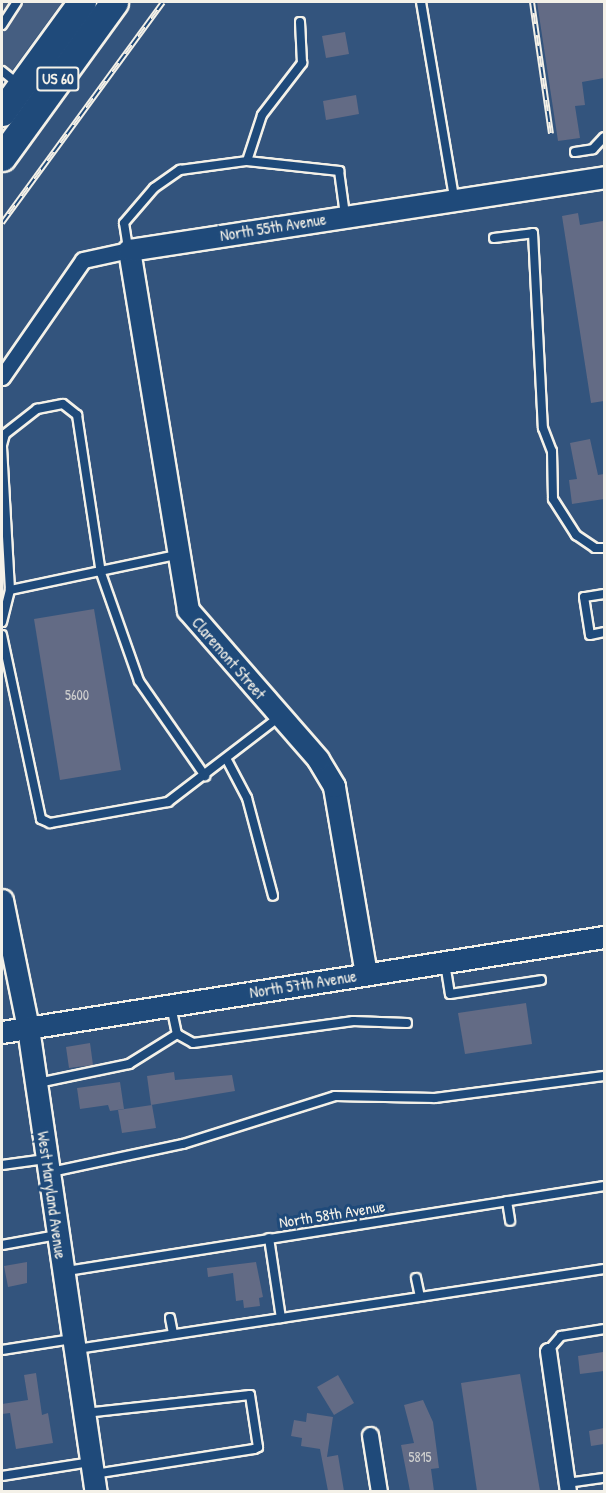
<!DOCTYPE html>
<style>
body{margin:0}
#map{position:relative;width:606px;height:1493px;overflow:hidden;background:#33547d;font-family:"Patrick Hand",sans-serif}
div>[style]{position:absolute}
.built>*{inset:0;background:#455e81}
.building>*{inset:0;background:#636b85}
.roads{filter:drop-shadow(2px 0 #f4f1e8) drop-shadow(-2px 0 #f4f1e8) drop-shadow(0 2px #f4f1e8) drop-shadow(0 -2px #f4f1e8)}
.lane>*{height:8px;margin:-4px;padding:0 4px;transform-origin:4px;border-radius:4px;background:#1f4a7a}
.street>*{height:15px;margin:-7.5px;padding:0 7.5px;transform-origin:7.5px;border-radius:7.5px;background:#1f4a7a}
.secondary>*{height:21px;margin:-10.5px;padding:0 10.5px;transform-origin:10.5px;border-radius:10.5px;background:#1f4a7a}
.highway>*{height:27px;margin:-13.5px;padding:0 13.5px;transform-origin:13.5px;border-radius:13.5px;background:#1f4a7a}
.rail>*{height:6px;margin-top:-3px;transform-origin:0;background:repeating-linear-gradient(90deg,#1f4a7a 0 11px,#f4f1e8 0 22px);box-sizing:border-box;border-block:2px solid #f4f1e8}
span{translate:-50% -50%;white-space:nowrap;text-align:center;line-height:1.15;-webkit-text-stroke:6px #1f4a7a;paint-order:stroke}
.number-label{font-size:14px;color:#d0d0cf}
.number-label span{-webkit-text-stroke-width:0}
.shield-label span{padding:2px 4px;background:#1f4a7a;border:2px solid;border-radius:4px;-webkit-text-stroke-width:0}
.shield-label{font-size:15px;color:#f4f1e8;font-weight:700}
.street-label{font-size:16px;color:#f4f1e8}
.frame{position:absolute;inset:0;border:3px solid #f4f1e8;pointer-events:none}
</style>
<div id="map">
<div class="built">
<i style="clip-path:polygon(2px 2px,62px 2px,2px 84px)"></i>
</div>
<div class="building">
<i style="clip-path:polygon(537px 2px,604px 2px,604px 78px,582px 82px,585px 105px,575px 106px,580px 138px,558px 141px)"></i>
<i style="clip-path:polygon(345px 32px,349px 54px,326px 58px,322px 36px)"></i>
<i style="clip-path:polygon(356px 95px,359px 114px,326px 120px,323px 101px)"></i>
<i style="clip-path:polygon(578px 213px,580px 225px,603px 221px,604px 231px,604px 401px,591px 403px,562px 216px)"></i>
<i style="clip-path:polygon(590px 439px,598px 475px,604px 474px,604px 499px,572px 504px,569px 480px,577px 479px,570px 443px)"></i>
<i style="clip-path:polygon(94px 609px,121px 770px,60px 780px,34px 619px)"></i>
<i style="clip-path:polygon(526px 1003px,532px 1044px,465px 1054px,458px 1013px)"></i>
<i style="clip-path:polygon(90px 1043px,93px 1065px,69px 1068px,66px 1047px)"></i>
<i style="clip-path:polygon(174px 1072px,175px 1080px,232px 1075px,235px 1091px,151px 1105px,147px 1076px)"></i>
<i style="clip-path:polygon(120px 1082px,124px 1109px,110px 1111px,108px 1105px,80px 1109px,77px 1088px)"></i>
<i style="clip-path:polygon(152px 1105px,156px 1128px,122px 1133px,118px 1110px)"></i>
<i style="clip-path:polygon(27px 1262px,27px 1283px,8px 1287px,4px 1266px)"></i>
<i style="clip-path:polygon(256px 1262px,263px 1297px,259px 1298px,260px 1306px,244px 1308px,243px 1300px,236px 1301px,233px 1273px,208px 1277px,207px 1268px)"></i>
<i style="clip-path:polygon(603px 1352px,604px 1371px,580px 1374px,578px 1356px)"></i>
<i style="clip-path:polygon(36px 1373px,42px 1415px,48px 1413px,53px 1443px,16px 1449px,10px 1413px,2px 1414px,2px 1404px,28px 1400px,24px 1375px)"></i>
<i style="clip-path:polygon(520px 1374px,540px 1491px,477px 1491px,461px 1383px)"></i>
<i style="clip-path:polygon(338px 1375px,354px 1403px,334px 1415px,317px 1387px)"></i>
<i style="clip-path:polygon(423px 1400px,433px 1422px,439px 1468px,431px 1469px,434px 1491px,410px 1491px,401px 1445px,414px 1443px,404px 1405px)"></i>
<i style="clip-path:polygon(307px 1413px,333px 1417px,327px 1457px,338px 1455px,344px 1491px,328px 1491px,320px 1449px,301px 1446px,302px 1438px,291px 1436px,294px 1420px,306px 1422px)"></i>
<i style="clip-path:polygon(604px 1428px,604px 1444px,591px 1446px,589px 1431px)"></i>
</div>
<div class="roads">
<div class="lane">
<i style="left:421px;top:2px;width:199px;rotate:80.4deg"></i>
<i style="left:2px;top:25px;width:27px;rotate:-57deg"></i>
<i style="left:2px;top:71px;width:19px;rotate:39deg"></i>
<i style="left:575px;top:152px;width:18px;rotate:-9deg"></i>
<i style="left:593px;top:149px;width:16px;rotate:-47deg"></i>
<i style="left:247px;top:161px;width:48px;rotate:-71.9deg"></i>
<i style="left:262px;top:115px;width:66px;rotate:-52.4deg"></i>
<i style="left:302px;top:63px;width:41px;rotate:-92.8deg"></i>
<i style="left:494px;top:238px;width:39px;rotate:-7deg"></i>
<i style="left:533px;top:233px;width:195px;rotate:87.1deg"></i>
<i style="left:543px;top:428px;width:25px;rotate:69deg"></i>
<i style="left:552px;top:451px;width:48px;rotate:88.8deg"></i>
<i style="left:553px;top:499px;width:43px;rotate:57.4deg"></i>
<i style="left:576px;top:535px;width:23px;rotate:34deg"></i>
<i style="left:595px;top:548px;width:9px"></i>
<i style="left:128px;top:248px;width:25px;rotate:-99deg"></i>
<i style="left:124px;top:223px;width:46px;rotate:-49.4deg"></i>
<i style="left:154px;top:188px;width:32px;rotate:-35deg"></i>
<i style="left:180px;top:170px;width:68px;rotate:-7.7deg"></i>
<i style="left:247px;top:161px;width:93px;rotate:6.2deg"></i>
<i style="left:339px;top:171px;width:44px;rotate:82.2deg"></i>
<i style="left:10px;top:590px;width:145px;rotate:-93.2deg"></i>
<i style="left:2px;top:445px;width:11px;rotate:-75deg"></i>
<i style="left:5px;top:434px;width:41px;rotate:-38deg"></i>
<i style="left:37px;top:409px;width:26px;rotate:-11deg"></i>
<i style="left:63px;top:404px;width:18px;rotate:38deg"></i>
<i style="left:77px;top:415px;width:160px;rotate:81.4deg"></i>
<i style="left:101px;top:573px;width:114px;rotate:70.6deg"></i>
<i style="left:139px;top:681px;width:116px;rotate:55.2deg"></i>
<i style="left:604px;top:594px;width:20px;rotate:171deg"></i>
<i style="left:584px;top:597px;width:38px;rotate:81deg"></i>
<i style="left:590px;top:635px;width:14px;rotate:-12deg"></i>
<i style="left:2px;top:622px;width:33px;rotate:-76deg"></i>
<i style="left:10px;top:590px;width:170px;rotate:-11.9deg"></i>
<i style="left:2px;top:635px;width:188px;rotate:78deg"></i>
<i style="left:41px;top:819px;width:10px;rotate:24deg"></i>
<i style="left:50px;top:823px;width:120px;rotate:-10.1deg"></i>
<i style="left:168px;top:802px;width:138px;rotate:-37.4deg"></i>
<i style="left:227px;top:760px;width:43px;rotate:62.2deg"></i>
<i style="left:247px;top:798px;width:101px;rotate:75.1deg"></i>
<i style="left:445px;top:963px;width:31px;rotate:81deg"></i>
<i style="left:450px;top:994px;width:92px;rotate:-8.7deg"></i>
<i style="left:171px;top:1006px;width:29px;rotate:78deg"></i>
<i style="left:177px;top:1034px;width:18px;rotate:29deg"></i>
<i style="left:193px;top:1043px;width:162px;rotate:-7.8deg"></i>
<i style="left:353px;top:1021px;width:54px;rotate:2.1deg"></i>
<i style="left:38px;top:1083px;width:93px;rotate:-11.8deg"></i>
<i style="left:129px;top:1064px;width:57px;rotate:-32deg"></i>
<i style="left:2px;top:1165px;width:44px;rotate:-7.8deg"></i>
<i style="left:51px;top:1172px;width:135px;rotate:-12deg"></i>
<i style="left:183px;top:1144px;width:159px;rotate:-17.5deg"></i>
<i style="left:335px;top:1096px;width:100px;rotate:1.1deg"></i>
<i style="left:435px;top:1098px;width:170px;rotate:-7.4deg"></i>
<i style="left:507px;top:1201px;width:20px;rotate:81deg"></i>
<i style="left:269px;top:1238px;width:81px;rotate:81.5deg"></i>
<i style="left:2px;top:1245px;width:56px;rotate:-10.3deg"></i>
<i style="left:67px;top:1271px;width:544px;rotate:-8.99deg"></i>
<i style="left:416px;top:1278px;width:19px;rotate:78deg"></i>
<i style="left:170px;top:1318px;width:16px;rotate:79deg"></i>
<i style="left:77px;top:1349px;width:533px;rotate:-8.63deg"></i>
<i style="left:2px;top:1350px;width:71px;rotate:-8.9deg"></i>
<i style="left:548px;top:1351px;width:20px;rotate:-49deg"></i>
<i style="left:561px;top:1336px;width:44px;rotate:-9.2deg"></i>
<i style="left:85px;top:1413px;width:166px;rotate:-6.2deg"></i>
<i style="left:250px;top:1395px;width:53px;rotate:81.3deg"></i>
<i style="left:258px;top:1447px;width:4px;rotate:153deg"></i>
<i style="left:254px;top:1449px;width:161px;rotate:171.1deg"></i>
<i style="left:2px;top:1476px;width:89px;rotate:-9deg"></i>
<i style="left:567px;top:1483px;width:37px;rotate:-8deg"></i>
</div>
<div class="street">
<i style="left:2px;top:377px;width:142px;rotate:-55.3deg"></i>
<i style="left:83px;top:260px;width:47px;rotate:-12.3deg"></i>
<i style="left:548px;top:1351px;width:142px;rotate:81.9deg"></i>
<i style="left:370px;top:1435px;width:58px;rotate:81deg"></i>
</div>
<div class="secondary">
<i style="left:2px;top:900px;width:131px;rotate:78.5deg"></i>
<i style="left:28px;top:1028px;width:469px;rotate:81.7deg"></i>
<i style="left:366px;top:974px;width:191px;rotate:-99.7deg"></i>
<i style="left:334px;top:786px;width:31px;rotate:-121deg"></i>
<i style="left:318px;top:759px;width:198px;rotate:-131.1deg"></i>
<i style="left:188px;top:610px;width:365px;rotate:-99.3deg"></i>
<i style="left:129px;top:250px;width:481px;rotate:-8.7deg"></i>
<i style="left:2px;top:1032px;width:609px;rotate:-8.97deg"></i>
</div>
<div class="highway">
<i style="left:2px;top:112px;width:136px;rotate:-54deg"></i>
<i style="left:2px;top:157px;width:191px;rotate:-54.1deg"></i>
</div>
</div>
<div class="rail">
<i style="left:532px;top:2px;width:133px;rotate:81.8deg"></i>
<i style="left:2px;top:223px;width:273px;rotate:-53.9deg"></i>
</div>
<div class="number-label">
<span style="left:77px;top:695px">5600</span>
<span style="left:420px;top:1457px">5815</span>
</div>
<div class="shield-label">
<span style="left:58px;top:79px">US 60</span>
</div>
<div class="street-label">
<span style="left:273px;top:227px;rotate:-9deg">North 55th Avenue</span>
<span style="left:229px;top:658px;rotate:49deg">Claremont Street</span>
<span style="left:303px;top:984px;rotate:-9deg">North 57th Avenue</span>
<span style="left:52px;top:1195px;rotate:82deg">West Maryland Avenue</span>
<span style="left:332px;top:1214px;rotate:-9deg">North 58th Avenue</span>
</div>
<div class="frame"></div>
</div>
